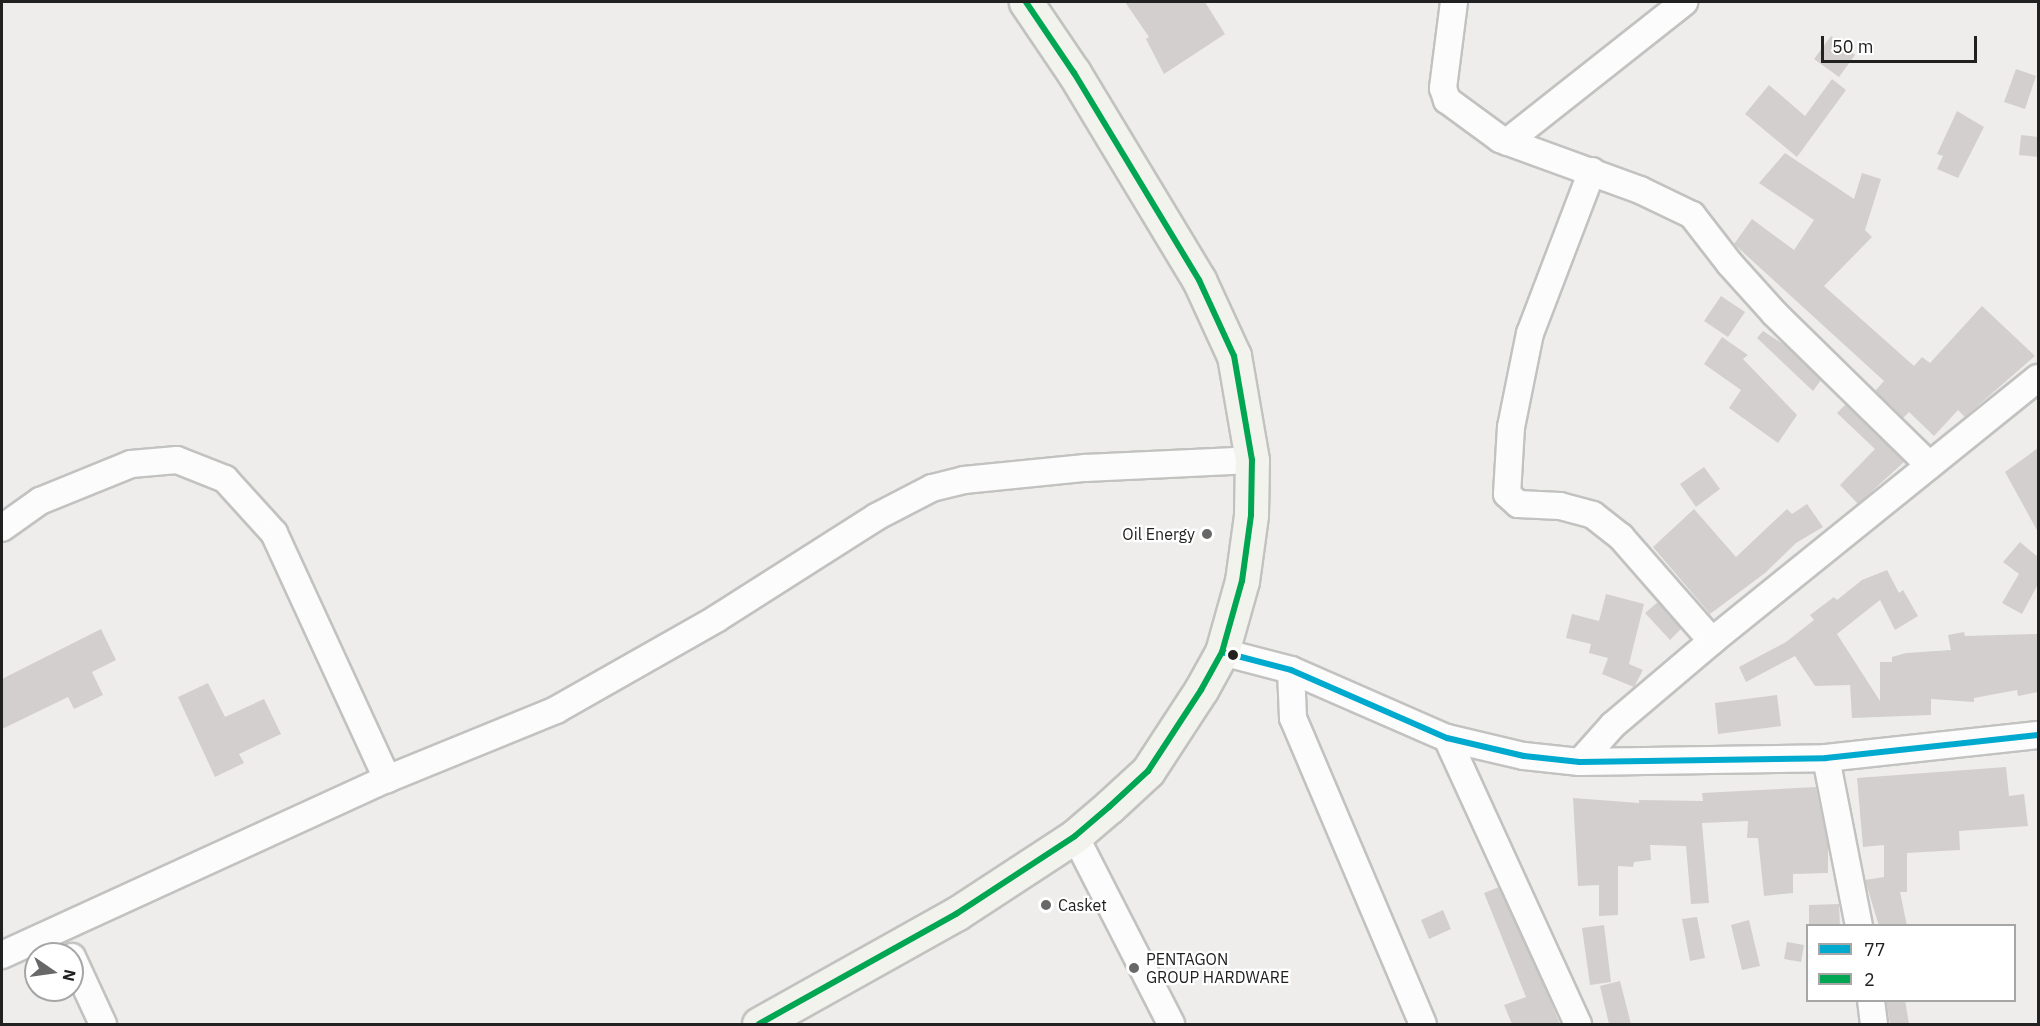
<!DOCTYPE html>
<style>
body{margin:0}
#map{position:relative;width:2040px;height:1026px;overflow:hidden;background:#efedeb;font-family:"IBM Plex Sans",sans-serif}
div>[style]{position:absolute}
.building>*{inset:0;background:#d2cfce}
.roads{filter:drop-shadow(2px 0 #c2c2c1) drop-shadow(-2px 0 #c2c2c1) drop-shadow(0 2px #c2c2c1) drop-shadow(0 -2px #c2c2c1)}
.street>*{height:26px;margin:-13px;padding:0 13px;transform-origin:13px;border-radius:13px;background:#fdfcfc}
.secondary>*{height:33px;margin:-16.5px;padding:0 16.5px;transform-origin:16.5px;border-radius:16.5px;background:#f3f3ed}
.bus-1>*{height:6px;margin:-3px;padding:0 3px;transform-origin:3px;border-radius:3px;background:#00a9ce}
.bus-2>*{height:6px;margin:-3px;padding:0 3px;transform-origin:3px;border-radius:3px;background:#00a651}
.dots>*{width:16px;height:16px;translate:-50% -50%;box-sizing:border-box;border:3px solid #fff;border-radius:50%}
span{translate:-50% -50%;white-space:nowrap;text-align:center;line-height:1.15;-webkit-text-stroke:4.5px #fff;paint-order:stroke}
.poi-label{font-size:16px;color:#212121}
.right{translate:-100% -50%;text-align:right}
.left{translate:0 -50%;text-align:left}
.frame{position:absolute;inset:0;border:3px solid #212121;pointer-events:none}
.legend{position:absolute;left:1806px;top:924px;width:210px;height:78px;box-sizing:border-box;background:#fff;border:2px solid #a6a6a6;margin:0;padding:8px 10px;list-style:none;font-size:18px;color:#212121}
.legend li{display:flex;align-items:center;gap:12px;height:30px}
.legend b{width:30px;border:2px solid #a6a6a6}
.north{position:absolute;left:24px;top:942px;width:60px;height:60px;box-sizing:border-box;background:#fff;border:2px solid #a6a6a6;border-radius:50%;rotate:103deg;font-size:16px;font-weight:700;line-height:24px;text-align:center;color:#212121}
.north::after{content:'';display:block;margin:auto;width:21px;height:27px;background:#696868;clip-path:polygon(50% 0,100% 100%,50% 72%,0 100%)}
.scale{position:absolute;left:1821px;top:36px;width:156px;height:27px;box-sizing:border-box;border:3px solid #212121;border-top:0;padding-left:8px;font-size:18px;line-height:21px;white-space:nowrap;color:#212121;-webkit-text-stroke:4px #fff;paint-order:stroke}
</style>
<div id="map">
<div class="building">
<i style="clip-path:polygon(1125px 2px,1205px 2px,1225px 34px,1164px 74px,1146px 39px,1149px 37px)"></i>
<i style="clip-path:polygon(1831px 36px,1855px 55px,1839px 77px,1814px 59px)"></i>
<i style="clip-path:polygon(2016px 69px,2036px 76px,2025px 109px,2004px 102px)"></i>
<i style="clip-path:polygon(1832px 79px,1846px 90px,1797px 157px,1745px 114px,1769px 85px,1805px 116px)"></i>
<i style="clip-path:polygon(1957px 111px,1984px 127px,1958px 178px,1937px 169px,1943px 156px,1937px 154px)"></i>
<i style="clip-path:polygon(2021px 135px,2038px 137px,2038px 157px,2019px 155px)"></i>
<i style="clip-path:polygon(1785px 153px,1854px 199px,1862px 173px,1881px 179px,1865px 230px,1872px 237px,1824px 286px,1914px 366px,1922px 357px,1930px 363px,1982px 306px,2035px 356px,1965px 417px,1958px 410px,1934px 436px,1909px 412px,1903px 418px,1875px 391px,1884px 381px,1734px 244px,1752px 219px,1794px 250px,1814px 220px,1759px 183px)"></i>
<i style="clip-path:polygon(1721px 296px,1745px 312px,1728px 337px,1704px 321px)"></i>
<i style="clip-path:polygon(1763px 331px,1788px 347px,1821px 380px,1813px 391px,1757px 338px)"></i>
<i style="clip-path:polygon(1722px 337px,1748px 355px,1743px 359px,1797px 415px,1778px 443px,1729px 408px,1741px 390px,1704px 364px)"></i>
<i style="clip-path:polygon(1846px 404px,1904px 462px,1858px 504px,1840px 485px,1875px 449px,1837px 413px)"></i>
<i style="clip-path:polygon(2038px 448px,2038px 532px,2005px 472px)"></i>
<i style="clip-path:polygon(1704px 467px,1720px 489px,1696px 507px,1680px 484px)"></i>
<i style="clip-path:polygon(1807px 504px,1823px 527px,1796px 543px,1765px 573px,1710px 614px,1653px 547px,1694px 509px,1736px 557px,1787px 509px,1792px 514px)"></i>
<i style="clip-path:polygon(2020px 542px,2038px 557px,2038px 584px,2022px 614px,2002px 603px,2019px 574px,2003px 562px)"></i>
<i style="clip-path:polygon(1887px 570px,1899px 593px,1903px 590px,1918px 616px,1895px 630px,1880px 600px,1837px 634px,1880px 701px,1880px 662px,1892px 662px,1892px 657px,1906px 653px,1951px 650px,1948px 635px,1964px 632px,1965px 636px,2038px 634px,2038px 692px,2018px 696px,2017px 690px,1974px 698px,1974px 702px,1931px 699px,1931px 715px,1852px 718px,1850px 685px,1815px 686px,1795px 656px,1746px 682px,1739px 667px,1786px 642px,1814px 620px,1810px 615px,1834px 597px,1837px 600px,1862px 580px)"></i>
<i style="clip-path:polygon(1606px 594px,1644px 604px,1629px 664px,1643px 670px,1634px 687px,1602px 674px,1608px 658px,1589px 653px,1591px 644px,1566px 638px,1572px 614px,1599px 621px)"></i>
<i style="clip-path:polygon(1658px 602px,1681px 629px,1670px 640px,1645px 613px)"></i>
<i style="clip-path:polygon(101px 629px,116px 660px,92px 672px,103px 695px,74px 709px,68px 697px,2px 729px,2px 679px)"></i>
<i style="clip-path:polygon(208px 683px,225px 717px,264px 699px,281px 734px,239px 754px,244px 763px,215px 777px,178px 697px)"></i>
<i style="clip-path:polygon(1777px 695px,1781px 726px,1718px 734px,1715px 703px)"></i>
<i style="clip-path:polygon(2006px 767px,2009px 796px,2024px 794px,2028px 826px,1959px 831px,1960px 850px,1907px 853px,1907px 892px,1900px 892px,1907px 926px,1879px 926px,1865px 880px,1884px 877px,1884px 845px,1863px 847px,1857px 778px)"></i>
<i style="clip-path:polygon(1816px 787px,1828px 846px,1828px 873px,1793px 874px,1793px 893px,1764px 896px,1758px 838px,1747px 838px,1748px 821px,1702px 823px,1709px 903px,1691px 904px,1686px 846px,1650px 845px,1651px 860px,1634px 862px,1633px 867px,1618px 866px,1618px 915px,1599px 916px,1599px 885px,1578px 886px,1573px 798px,1639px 803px,1639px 800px,1703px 801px,1702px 793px)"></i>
<i style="clip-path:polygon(1499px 887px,1542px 981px,1560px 1024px,1512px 1024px,1504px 1005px,1526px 997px,1484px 893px)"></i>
<i style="clip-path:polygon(1839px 904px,1840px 926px,1809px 926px,1809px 905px)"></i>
<i style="clip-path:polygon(1443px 910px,1451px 929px,1429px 939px,1421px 920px)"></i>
<i style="clip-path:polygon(1697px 917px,1705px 958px,1690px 961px,1682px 919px)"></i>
<i style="clip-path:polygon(1749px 920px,1760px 966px,1742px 970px,1731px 925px)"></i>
<i style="clip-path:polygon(1604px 925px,1611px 982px,1590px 985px,1582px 928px)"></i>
<i style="clip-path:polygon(1787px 942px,1804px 945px,1801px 962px,1784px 959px)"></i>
<i style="clip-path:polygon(1620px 981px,1631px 1024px,1609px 1024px,1600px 986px)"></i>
<i style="clip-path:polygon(1886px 1000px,1905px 1000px,1909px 1024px,1890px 1024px)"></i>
</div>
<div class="roads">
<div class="street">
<i style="left:1454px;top:2px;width:87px;rotate:97.3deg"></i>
<i style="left:1443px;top:88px;width:13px;rotate:72deg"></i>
<i style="left:1447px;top:100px;width:66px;rotate:36.3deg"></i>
<i style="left:1500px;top:139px;width:149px;rotate:20deg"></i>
<i style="left:1640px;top:190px;width:58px;rotate:25.7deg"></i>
<i style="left:1692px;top:215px;width:62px;rotate:52.2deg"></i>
<i style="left:1730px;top:264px;width:67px;rotate:48deg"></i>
<i style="left:1775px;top:314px;width:216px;rotate:44.4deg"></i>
<i style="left:1507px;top:142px;width:226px;rotate:-38.3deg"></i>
<i style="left:1592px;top:171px;width:173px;rotate:110.9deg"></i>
<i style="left:1530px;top:333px;width:96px;rotate:101.4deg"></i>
<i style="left:1511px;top:427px;width:67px;rotate:93.4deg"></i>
<i style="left:1507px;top:494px;width:15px;rotate:42deg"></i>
<i style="left:1518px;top:504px;width:42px;rotate:2.7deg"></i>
<i style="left:1560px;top:506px;width:34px;rotate:15deg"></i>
<i style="left:1593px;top:515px;width:36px;rotate:38deg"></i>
<i style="left:1621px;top:537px;width:138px;rotate:48.8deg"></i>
<i style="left:2px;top:528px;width:47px;rotate:-35.4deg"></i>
<i style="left:40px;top:501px;width:98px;rotate:-22.1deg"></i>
<i style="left:131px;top:464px;width:46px;rotate:-5deg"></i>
<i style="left:177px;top:460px;width:52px;rotate:21.6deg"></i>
<i style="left:225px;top:479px;width:73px;rotate:47.8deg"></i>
<i style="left:274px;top:533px;width:271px;rotate:65.3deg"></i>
<i style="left:1222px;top:652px;width:71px;rotate:14.6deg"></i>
<i style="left:1291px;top:670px;width:170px;rotate:23.6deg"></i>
<i style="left:1447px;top:738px;width:79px;rotate:13.2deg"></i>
<i style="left:1524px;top:756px;width:56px;rotate:6.1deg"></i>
<i style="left:1580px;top:762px;width:246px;rotate:-0.9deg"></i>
<i style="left:1826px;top:758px;width:213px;rotate:-6.2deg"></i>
<i style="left:1291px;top:670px;width:48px;rotate:87.6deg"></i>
<i style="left:1293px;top:718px;width:332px;rotate:67deg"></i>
<i style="left:1447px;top:738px;width:315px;rotate:65.4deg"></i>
<i style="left:1826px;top:758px;width:171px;rotate:78.9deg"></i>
<i style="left:1580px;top:762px;width:50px;rotate:-48.3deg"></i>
<i style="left:1613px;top:725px;width:130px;rotate:-40.3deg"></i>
<i style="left:1712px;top:641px;width:419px;rotate:-38.9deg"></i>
<i style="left:1075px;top:836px;width:211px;rotate:62.9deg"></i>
<i style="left:2px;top:955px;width:423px;rotate:-24.6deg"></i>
<i style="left:387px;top:779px;width:183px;rotate:-22.2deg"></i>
<i style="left:556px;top:710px;width:184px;rotate:-29.6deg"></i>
<i style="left:716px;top:619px;width:190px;rotate:-32.5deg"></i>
<i style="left:876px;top:517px;width:63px;rotate:-27.4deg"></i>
<i style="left:932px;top:488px;width:33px;rotate:-14deg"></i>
<i style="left:964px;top:480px;width:122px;rotate:-5.7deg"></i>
<i style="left:1085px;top:468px;width:167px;rotate:-2.7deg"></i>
<i style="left:72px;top:957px;width:74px;rotate:65.2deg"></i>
<i style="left:1871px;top:1000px;width:24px;rotate:83deg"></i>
</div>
<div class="secondary">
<i style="left:759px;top:1024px;width:226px;rotate:-29.2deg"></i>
<i style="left:956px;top:914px;width:142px;rotate:-33.2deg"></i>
<i style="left:1075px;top:836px;width:45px;rotate:-40.5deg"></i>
<i style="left:1109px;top:807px;width:53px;rotate:-42.7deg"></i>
<i style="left:1148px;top:771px;width:97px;rotate:-56.8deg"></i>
<i style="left:1201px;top:690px;width:43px;rotate:-61.1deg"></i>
<i style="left:1222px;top:652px;width:74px;rotate:-74.3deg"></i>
<i style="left:1242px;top:581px;width:67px;rotate:-82.2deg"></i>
<i style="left:1251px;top:515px;width:55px;rotate:-89deg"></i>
<i style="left:1252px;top:460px;width:106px;rotate:-99.8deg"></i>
<i style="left:1234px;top:356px;width:84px;rotate:-114.7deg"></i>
<i style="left:1199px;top:280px;width:242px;rotate:-121.1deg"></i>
<i style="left:1074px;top:73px;width:86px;rotate:-124.1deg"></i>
</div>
</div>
<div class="bus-1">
<i style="left:1222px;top:652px;width:71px;rotate:14.6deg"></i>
<i style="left:1291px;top:670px;width:170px;rotate:23.6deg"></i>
<i style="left:1447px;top:738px;width:79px;rotate:13.2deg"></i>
<i style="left:1524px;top:756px;width:56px;rotate:6.1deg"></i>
<i style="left:1580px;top:762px;width:246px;rotate:-0.9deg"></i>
<i style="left:1826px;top:758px;width:213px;rotate:-6.2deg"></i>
</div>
<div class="bus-2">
<i style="left:759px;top:1024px;width:226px;rotate:-29.2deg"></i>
<i style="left:956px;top:914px;width:142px;rotate:-33.2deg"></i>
<i style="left:1075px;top:836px;width:45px;rotate:-40.5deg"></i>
<i style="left:1109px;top:807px;width:53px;rotate:-42.7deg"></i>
<i style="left:1148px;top:771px;width:97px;rotate:-56.8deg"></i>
<i style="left:1201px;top:690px;width:43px;rotate:-61.1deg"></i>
<i style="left:1222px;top:652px;width:74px;rotate:-74.3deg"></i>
<i style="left:1242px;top:581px;width:67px;rotate:-82.2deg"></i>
<i style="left:1251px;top:515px;width:55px;rotate:-89deg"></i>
<i style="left:1252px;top:460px;width:106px;rotate:-99.8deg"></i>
<i style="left:1234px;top:356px;width:84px;rotate:-114.7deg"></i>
<i style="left:1199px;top:280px;width:242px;rotate:-121.1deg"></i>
<i style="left:1074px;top:73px;width:86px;rotate:-124.1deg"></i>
</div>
<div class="dots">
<i style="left:1207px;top:534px;background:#696868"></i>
<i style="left:1233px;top:655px;background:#212121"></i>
<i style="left:1046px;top:905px;background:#696868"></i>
<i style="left:1134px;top:968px;background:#696868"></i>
</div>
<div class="poi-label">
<span class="right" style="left:1195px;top:534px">Oil Energy</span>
<span class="left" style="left:1058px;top:905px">Casket</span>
<span class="left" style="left:1146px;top:968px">PENTAGON<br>GROUP HARDWARE</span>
</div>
<div class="frame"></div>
<ul class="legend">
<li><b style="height:8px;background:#00a9ce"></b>77</li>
<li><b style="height:8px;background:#00a651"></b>2</li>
</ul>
<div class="north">N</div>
<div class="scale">50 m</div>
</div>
